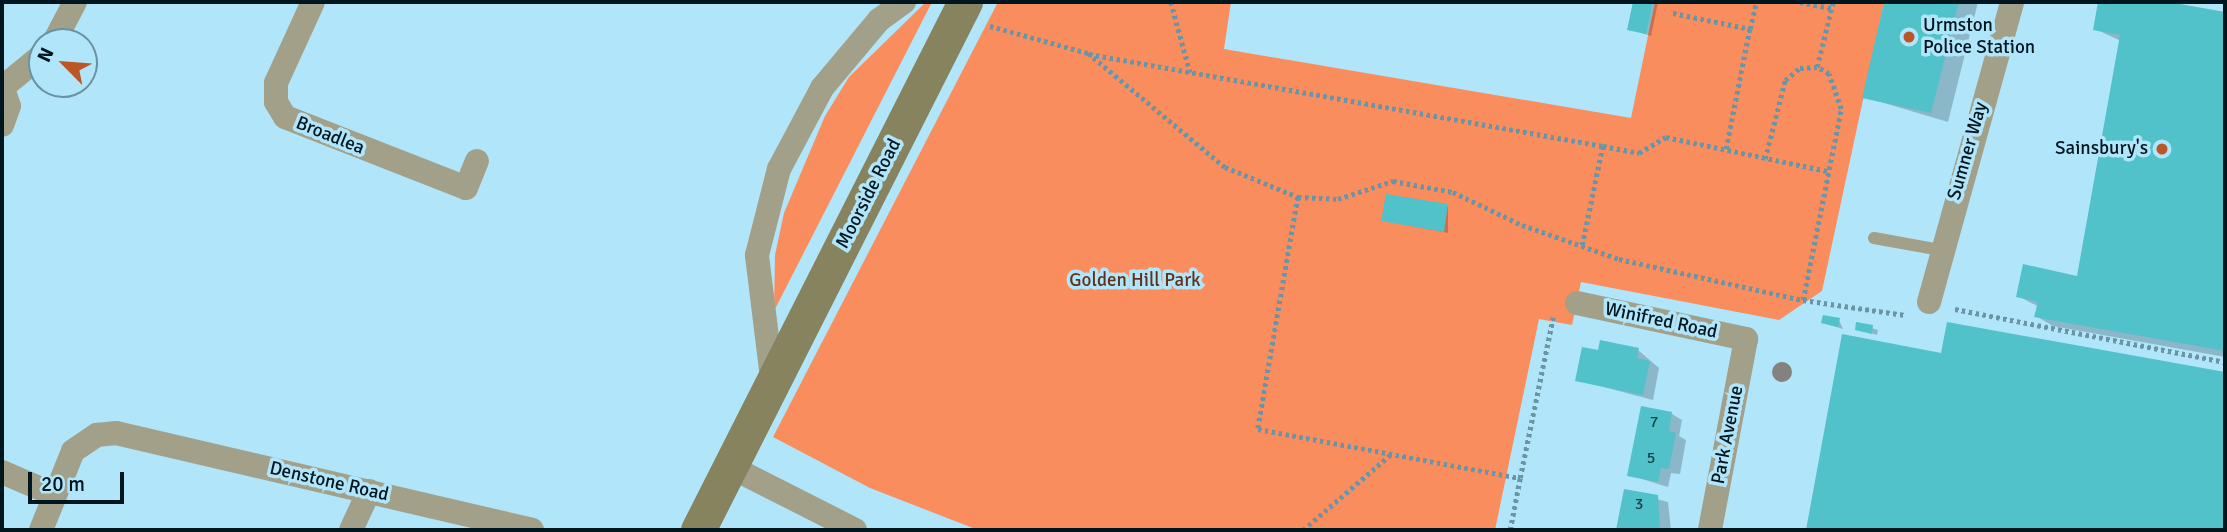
<!DOCTYPE html>
<style>
body{margin:0}
#map{position:relative;width:2227px;height:532px;overflow:hidden;background:#b0e5fa;font-family:Signika,sans-serif}
div>[style]{position:absolute}
.green>*{inset:0;background:#fa8d5e}
.shadow>*{inset:0;background:#0003}
.building>*{inset:0;background:#51c1ca}
.path>*{height:4.5px;margin-top:-2.25px;transform-origin:0;background:repeating-linear-gradient(90deg,#6b94a4 0 3.5px,transparent 0 7px)}
.lane>*{height:12px;margin:-6px;padding:0 6px;transform-origin:6px;border-radius:6px;background:#a2a088}
.street>*{height:24px;margin:-12px;padding:0 12px;transform-origin:12px;border-radius:12px;background:#a2a088}
.secondary>*{height:35px;margin:-17.5px;padding:0 17.5px;transform-origin:17.5px;border-radius:17.5px;background:#87835e}
.trees>*{width:20px;height:20px;margin:-10px;border-radius:50%;background:#85817f}
.dots>*{width:19px;height:19px;translate:-50% -50%;box-sizing:border-box;border:4px solid #b0e5fa;border-radius:50%}
span{translate:-50% -50%;white-space:nowrap;text-align:center;line-height:1.15;-webkit-text-stroke:7px #b0e5fa;paint-order:stroke}
.number-label{font-size:16px;color:#14414a}
.number-label span{-webkit-text-stroke-width:0}
.poi-label{font-size:19px;color:#00161f}
.left{translate:0 -50%;text-align:left}
.right{translate:-100% -50%;text-align:right}
.street-label{font-size:19px;color:#00161f}
.park-label{font-size:19px;color:#61301a}
.frame{position:absolute;inset:0;border:4px solid #00161f;pointer-events:none}
.north{position:absolute;left:28px;top:28px;width:70px;height:70px;box-sizing:border-box;background:#b0e5fa;border:2px solid #6a92a2;border-radius:50%;rotate:295deg;font-size:19px;font-weight:700;line-height:28px;text-align:center;color:#00161f}
.north::after{content:'';display:block;margin:auto;width:24px;height:32px;background:#bb5626;clip-path:polygon(50% 0,100% 100%,50% 72%,0 100%)}
.scale{position:absolute;left:28px;top:472px;width:96px;height:32px;box-sizing:border-box;border:4px solid #00161f;border-top:0;padding-left:9px;font-size:21px;line-height:24px;white-space:nowrap;color:#00161f;-webkit-text-stroke:5px #b0e5fa;paint-order:stroke}
</style>
<div id="map">
<div class="green">
<i style="clip-path:polygon(926px 2px,932px 2px,774px 311px,775px 255px,784px 213px,825px 116px,849px 77px)"></i>
<i style="clip-path:polygon(998px 2px,1231px 2px,1224px 49px,1631px 118px,1655px 2px,1884px 2px,1822px 291px,1779px 320px,1581px 282px,1572px 325px,1539px 319px,1495px 530px,978px 530px,870px 488px,773px 437px)"></i>
</div>
<div class="shadow">
<i style="clip-path:polygon(1635px 2px,1658px 2px,1651px 36px,1629px 29px)"></i>
<i style="clip-path:polygon(1886px 2px,1978px 2px,1948px 122px,1864px 97px)"></i>
<i style="clip-path:polygon(2100px 2px,2159px 2px,2225px 14px,2225px 357px,2053px 326px,2036px 316px,2039px 307px,2018px 296px,2078px 278px,2121px 41px,2095px 29px)"></i>
<i style="clip-path:polygon(1448px 206px,1448px 233px,1383px 220px)"></i>
<i style="clip-path:polygon(1839px 320px,1843px 329px,1823px 323px)"></i>
<i style="clip-path:polygon(1858px 324px,1878px 330px,1877px 335px,1857px 329px)"></i>
<i style="clip-path:polygon(1948px 324px,2225px 373px,2225px 530px,1808px 530px,1843px 336px,1942px 355px)"></i>
<i style="clip-path:polygon(1638px 350px,1659px 368px,1653px 400px,1577px 380px,1599px 352px)"></i>
<i style="clip-path:polygon(1672px 414px,1682px 420px,1679px 436px,1686px 440px,1680px 474px,1671px 473px,1668px 487px,1629px 475px)"></i>
<i style="clip-path:polygon(1625px 491px,1668px 502px,1671px 530px,1618px 530px)"></i>
</div>
<div class="building">
<i style="clip-path:polygon(1633px 2px,1653px 2px,1646px 34px,1627px 30px)"></i>
<i style="clip-path:polygon(1884px 2px,1959px 2px,1931px 113px,1862px 98px)"></i>
<i style="clip-path:polygon(2098px 2px,2169px 2px,2225px 12px,2225px 351px,2034px 317px,2038px 302px,2016px 297px,2023px 264px,2077px 276px,2120px 35px,2093px 30px)"></i>
<i style="clip-path:polygon(1386px 194px,1448px 204px,1444px 232px,1381px 221px)"></i>
<i style="clip-path:polygon(1823px 315px,1840px 318px,1838px 327px,1821px 323px)"></i>
<i style="clip-path:polygon(1856px 322px,1873px 325px,1872px 334px,1855px 330px)"></i>
<i style="clip-path:polygon(1947px 322px,2225px 372px,2225px 530px,1806px 530px,1842px 334px,1941px 353px)"></i>
<i style="clip-path:polygon(1600px 340px,1639px 348px,1637px 358px,1650px 361px,1643px 395px,1575px 381px,1582px 347px,1598px 350px)"></i>
<i style="clip-path:polygon(1641px 406px,1672px 412px,1669px 431px,1676px 433px,1669px 469px,1661px 468px,1658px 482px,1627px 476px)"></i>
<i style="clip-path:polygon(1624px 489px,1658px 495px,1660px 530px,1616px 530px)"></i>
</div>
<div class="path">
<i style="left:1171px;top:2px;width:73px;rotate:74.8deg"></i>
<i style="left:1800px;top:2px;width:33px;rotate:11deg"></i>
<i style="left:1673px;top:13px;width:79px;rotate:11.7deg"></i>
<i style="left:1750px;top:29px;width:124px;rotate:101.1deg"></i>
<i style="left:990px;top:26px;width:102px;rotate:15.4deg"></i>
<i style="left:1088px;top:53px;width:178px;rotate:39.8deg"></i>
<i style="left:1225px;top:167px;width:79px;rotate:22.3deg"></i>
<i style="left:1298px;top:197px;width:40px;rotate:2.9deg"></i>
<i style="left:1338px;top:199px;width:58px;rotate:-18.1deg"></i>
<i style="left:1393px;top:181px;width:61px;rotate:10.4deg"></i>
<i style="left:1453px;top:192px;width:76px;rotate:25.6deg"></i>
<i style="left:1522px;top:225px;width:103px;rotate:19.3deg"></i>
<i style="left:1619px;top:259px;width:189px;rotate:12.6deg"></i>
<i style="left:1803px;top:300px;width:103px;rotate:8.4deg"></i>
<i style="left:1750px;top:29px;width:28px;rotate:-77deg"></i>
<i style="left:1089px;top:54px;width:522px;rotate:10.15deg"></i>
<i style="left:1603px;top:146px;width:104px;rotate:101.6deg"></i>
<i style="left:1603px;top:146px;width:37px;rotate:11deg"></i>
<i style="left:1639px;top:153px;width:31px;rotate:-31deg"></i>
<i style="left:1666px;top:137px;width:166px;rotate:11.9deg"></i>
<i style="left:1765px;top:159px;width:81px;rotate:-75.8deg"></i>
<i style="left:1785px;top:80px;width:19px;rotate:-39deg"></i>
<i style="left:1800px;top:68px;width:17px;rotate:-3deg"></i>
<i style="left:1298px;top:197px;width:235px;rotate:99.8deg"></i>
<i style="left:1258px;top:429px;width:267px;rotate:10.6deg"></i>
<i style="left:1520px;top:478px;width:164px;rotate:-78.4deg"></i>
<i style="left:1803px;top:300px;width:195px;rotate:-78.7deg"></i>
<i style="left:1841px;top:109px;width:37px;rotate:-109deg"></i>
<i style="left:1829px;top:74px;width:14px;rotate:-150deg"></i>
<i style="left:1817px;top:67px;width:67px;rotate:-76.2deg"></i>
<i style="left:1955px;top:309px;width:275px;rotate:11.1deg"></i>
<i style="left:1303px;top:530px;width:115px;rotate:-40.8deg"></i>
<i style="left:1510px;top:530px;width:53px;rotate:-79.1deg"></i>
</div>
<div class="lane">
<i style="left:1874px;top:238px;width:68px;rotate:10.2deg"></i>
</div>
<div class="street">
<i style="left:313px;top:2px;width:89px;rotate:114.6deg"></i>
<i style="left:276px;top:83px;width:19px;rotate:90deg"></i>
<i style="left:276px;top:102px;width:17px;rotate:59deg"></i>
<i style="left:285px;top:117px;width:194px;rotate:21.4deg"></i>
<i style="left:466px;top:188px;width:29px;rotate:-68deg"></i>
<i style="left:54px;top:42px;width:45px;rotate:-62.3deg"></i>
<i style="left:2px;top:85px;width:22px;rotate:72deg"></i>
<i style="left:9px;top:106px;width:20px;rotate:110deg"></i>
<i style="left:3px;top:87px;width:50px;rotate:-39.4deg"></i>
<i style="left:1929px;top:302px;width:311px;rotate:-74.5deg"></i>
<i style="left:1577px;top:303px;width:173px;rotate:12deg"></i>
<i style="left:1746px;top:339px;width:194px;rotate:100.7deg"></i>
<i style="left:773px;top:386px;width:132px;rotate:-97deg"></i>
<i style="left:757px;top:255px;width:89px;rotate:-75.7deg"></i>
<i style="left:779px;top:169px;width:92px;rotate:-62deg"></i>
<i style="left:822px;top:88px;width:89px;rotate:-50deg"></i>
<i style="left:879px;top:20px;width:31px;rotate:-36deg"></i>
<i style="left:731px;top:467px;width:139px;rotate:26.9deg"></i>
<i style="left:2px;top:472px;width:56px;rotate:23.3deg"></i>
<i style="left:41px;top:530px;width:85px;rotate:-67.9deg"></i>
<i style="left:73px;top:451px;width:29px;rotate:-34deg"></i>
<i style="left:97px;top:435px;width:19px;rotate:-6deg"></i>
<i style="left:116px;top:433px;width:427px;rotate:13.1deg"></i>
<i style="left:351px;top:530px;width:43px;rotate:-65.2deg"></i>
</div>
<div class="secondary">
<i style="left:698px;top:530px;width:592px;rotate:-63.18deg"></i>
</div>
<div class="trees">
<i style="left:1782px;top:372px"></i>
</div>
<div class="dots">
<i style="left:1909px;top:37px;background:#bb5626"></i>
<i style="left:2162px;top:149px;background:#bb5626"></i>
</div>
<div class="number-label">
<span style="left:1654px;top:422px">7</span>
<span style="left:1651px;top:458px">5</span>
<span style="left:1639px;top:504px">3</span>
</div>
<div class="poi-label">
<span class="left" style="left:1923px;top:37px">Urmston<br>Police Station</span>
<span class="right" style="left:2148px;top:149px">Sainsbury's</span>
</div>
<div class="street-label">
<span style="left:330px;top:136px;rotate:22deg">Broadlea</span>
<span style="left:1968px;top:151px;rotate:-74deg">Sumner Way</span>
<span style="left:869px;top:194px;rotate:-63deg">Moorside Road</span>
<span style="left:1661px;top:321px;rotate:12deg">Winifred Road</span>
<span style="left:1728px;top:435px;rotate:-79deg">Park Avenue</span>
<span style="left:329px;top:482px;rotate:13deg">Denstone Road</span>
</div>
<div class="park-label">
<span style="left:1135px;top:281px">Golden Hill Park</span>
</div>
<div class="frame"></div>
<div class="north">N</div>
<div class="scale">20 m</div>
</div>
